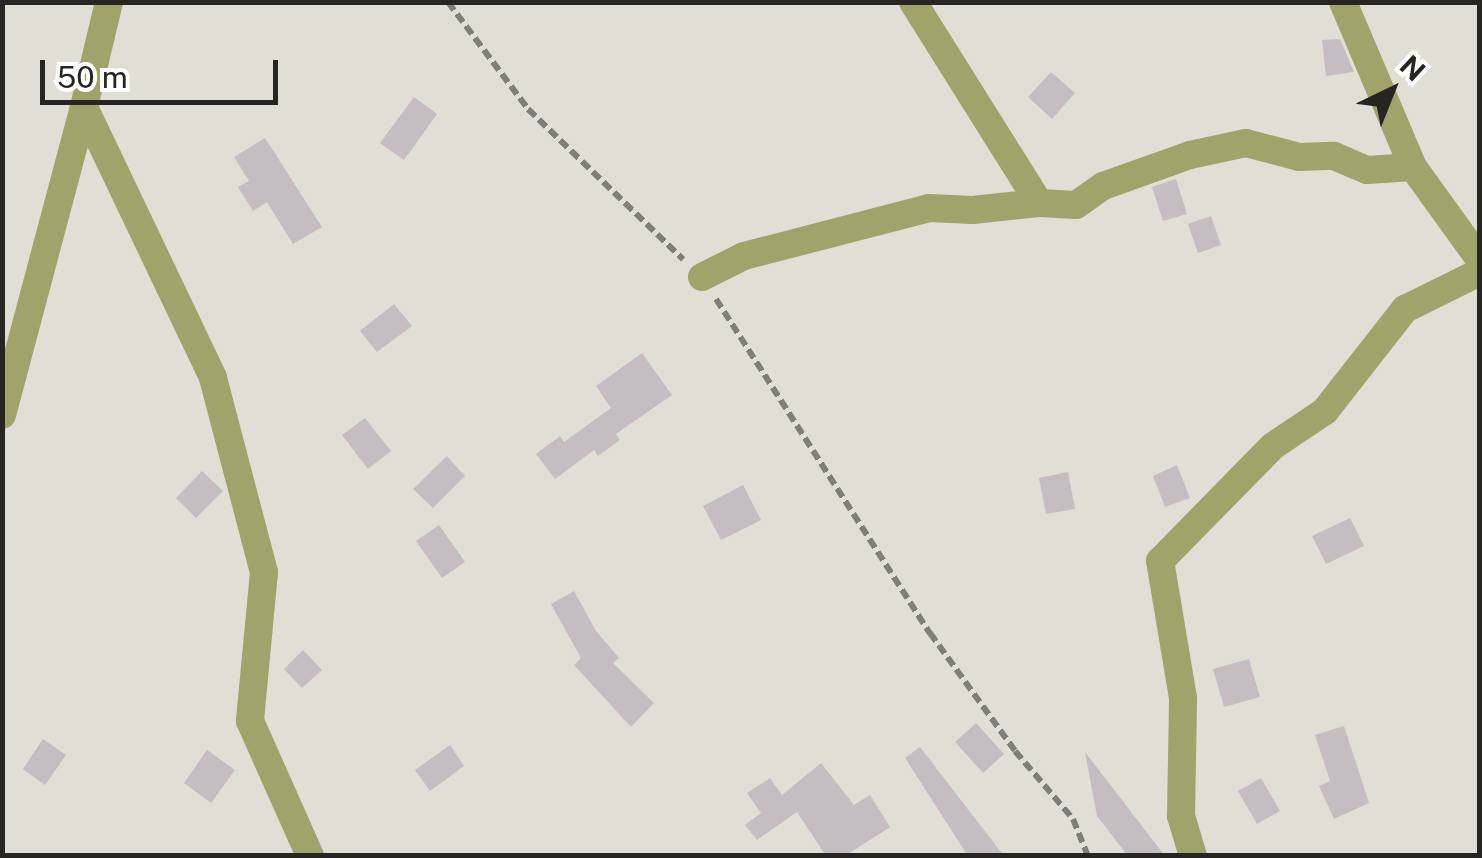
<!DOCTYPE html>
<style>
body{margin:0}
#map{position:relative;width:1482px;height:858px;overflow:hidden;background:#e1ded6;font-family:"Public Sans",sans-serif}
div>[style]{position:absolute}
.building>*{inset:0;background:#c5bdc2}
.path>*{height:6px;margin-top:-3px;transform-origin:0;background:repeating-linear-gradient(90deg,#807e78 0 10px,transparent 0 15px)}
.minor>*{height:28px;margin:-14px;padding:0 14px;transform-origin:14px;border-radius:14px;background:#a0a36a}
span{translate:-50% -50%;white-space:nowrap;text-align:center;line-height:1.15;-webkit-text-stroke:8px #fff;paint-order:stroke}
.frame{position:absolute;inset:0;border:5px solid #262522;pointer-events:none}
.north{position:absolute;left:1342px;top:40px;width:100px;height:100px;-webkit-text-stroke:8px #fff;paint-order:stroke;rotate:43deg;font-size:28px;font-weight:700;line-height:40px;text-align:center;color:#262522}
.north::after{content:'';display:block;margin:auto;width:35px;height:45px;background:#262522;clip-path:polygon(50% 0,100% 100%,50% 72%,0 100%)}
.scale{position:absolute;left:40px;top:60px;width:238px;height:45px;box-sizing:border-box;border:5px solid #262522;border-top:0;padding-left:12px;font-size:30px;line-height:35px;white-space:nowrap;color:#262522;-webkit-text-stroke:8px #fff;paint-order:stroke}
</style>
<div id="map">
<div class="building">
<i style="clip-path:polygon(1340px 39px,1354px 72px,1326px 76px,1322px 40px)"></i>
<i style="clip-path:polygon(1051px 72px,1075px 93px,1052px 119px,1028px 97px)"></i>
<i style="clip-path:polygon(414px 97px,437px 114px,404px 160px,380px 143px)"></i>
<i style="clip-path:polygon(265px 138px,322px 227px,293px 244px,267px 202px,253px 211px,238px 187px,249px 181px,234px 157px)"></i>
<i style="clip-path:polygon(1176px 179px,1187px 214px,1163px 221px,1152px 187px)"></i>
<i style="clip-path:polygon(1211px 216px,1221px 245px,1198px 253px,1188px 224px)"></i>
<i style="clip-path:polygon(394px 304px,412px 326px,377px 352px,360px 331px)"></i>
<i style="clip-path:polygon(642px 353px,672px 395px,616px 434px,620px 440px,598px 456px,594px 450px,555px 479px,536px 454px,560px 436px,564px 442px,611px 408px,596px 386px)"></i>
<i style="clip-path:polygon(365px 418px,391px 451px,368px 469px,342px 435px)"></i>
<i style="clip-path:polygon(447px 456px,465px 476px,433px 508px,413px 489px)"></i>
<i style="clip-path:polygon(1177px 465px,1190px 498px,1165px 507px,1153px 476px)"></i>
<i style="clip-path:polygon(202px 471px,223px 491px,196px 518px,176px 498px)"></i>
<i style="clip-path:polygon(1068px 472px,1075px 509px,1046px 514px,1039px 478px)"></i>
<i style="clip-path:polygon(743px 485px,761px 520px,721px 540px,703px 506px)"></i>
<i style="clip-path:polygon(1350px 518px,1364px 546px,1326px 564px,1312px 536px)"></i>
<i style="clip-path:polygon(439px 525px,465px 562px,442px 578px,416px 541px)"></i>
<i style="clip-path:polygon(574px 591px,596px 631px,619px 658px,613px 663px,654px 703px,631px 727px,574px 665px,581px 658px,551px 604px)"></i>
<i style="clip-path:polygon(303px 650px,322px 670px,302px 688px,284px 669px)"></i>
<i style="clip-path:polygon(1249px 659px,1260px 697px,1224px 707px,1213px 669px)"></i>
<i style="clip-path:polygon(976px 723px,1004px 754px,983px 773px,955px 742px)"></i>
<i style="clip-path:polygon(1344px 726px,1369px 803px,1334px 819px,1319px 786px,1330px 781px,1315px 735px)"></i>
<i style="clip-path:polygon(43px 739px,66px 755px,45px 785px,23px 769px)"></i>
<i style="clip-path:polygon(450px 745px,464px 766px,430px 791px,415px 770px)"></i>
<i style="clip-path:polygon(920px 747px,1004px 856px,968px 856px,905px 758px)"></i>
<i style="clip-path:polygon(207px 750px,235px 770px,211px 803px,184px 783px)"></i>
<i style="clip-path:polygon(1085px 752px,1165px 856px,1128px 856px,1097px 816px)"></i>
<i style="clip-path:polygon(821px 763px,854px 805px,870px 795px,890px 827px,845px 856px,826px 856px,797px 812px,757px 840px,745px 825px,761px 813px,747px 793px,770px 778px,782px 795px)"></i>
<i style="clip-path:polygon(1261px 778px,1280px 811px,1257px 824px,1238px 791px)"></i>
</div>
<div class="path">
<i style="left:448px;top:2px;width:134px;rotate:53.2deg"></i>
<i style="left:528px;top:109px;width:216px;rotate:44.1deg"></i>
<i style="left:716px;top:299px;width:397px;rotate:57.4deg"></i>
<i style="left:930px;top:633px;width:145px;rotate:54.2deg"></i>
<i style="left:1015px;top:751px;width:89px;rotate:49.5deg"></i>
<i style="left:1073px;top:819px;width:40px;rotate:68deg"></i>
</div>
<div class="minor">
<i style="left:109px;top:2px;width:108px;rotate:103.4deg"></i>
<i style="left:84px;top:107px;width:300px;rotate:64.5deg"></i>
<i style="left:213px;top:378px;width:201px;rotate:75.3deg"></i>
<i style="left:264px;top:572px;width:150px;rotate:95.4deg"></i>
<i style="left:250px;top:721px;width:148px;rotate:66deg"></i>
<i style="left:913px;top:2px;width:237px;rotate:57.9deg"></i>
<i style="left:1039px;top:203px;width:37px;rotate:3deg"></i>
<i style="left:1076px;top:205px;width:33px;rotate:-35deg"></i>
<i style="left:1103px;top:186px;width:92px;rotate:-19.6deg"></i>
<i style="left:1190px;top:155px;width:57px;rotate:-12.1deg"></i>
<i style="left:1246px;top:143px;width:55px;rotate:14.8deg"></i>
<i style="left:1299px;top:157px;width:35px;rotate:-2deg"></i>
<i style="left:1334px;top:156px;width:36px;rotate:23deg"></i>
<i style="left:1367px;top:170px;width:46px;rotate:-3.7deg"></i>
<i style="left:1343px;top:2px;width:179px;rotate:67deg"></i>
<i style="left:1413px;top:167px;width:115px;rotate:54.2deg"></i>
<i style="left:702px;top:277px;width:47px;rotate:-26.6deg"></i>
<i style="left:744px;top:256px;width:191px;rotate:-14.5deg"></i>
<i style="left:929px;top:208px;width:44px;rotate:2.6deg"></i>
<i style="left:973px;top:210px;width:66px;rotate:-6.1deg"></i>
<i style="left:2px;top:415px;width:319px;rotate:-75.1deg"></i>
<i style="left:1193px;top:856px;width:42px;rotate:-106.7deg"></i>
<i style="left:1181px;top:816px;width:118px;rotate:-89deg"></i>
<i style="left:1183px;top:698px;width:139px;rotate:-99.5deg"></i>
<i style="left:1160px;top:561px;width:161px;rotate:-45.5deg"></i>
<i style="left:1273px;top:446px;width:63px;rotate:-33.9deg"></i>
<i style="left:1325px;top:411px;width:130px;rotate:-51.9deg"></i>
<i style="left:1405px;top:309px;width:84px;rotate:-26.3deg"></i>
</div>
<div class="frame"></div>
<div class="north">N</div>
<div class="scale">50 m</div>
</div>
